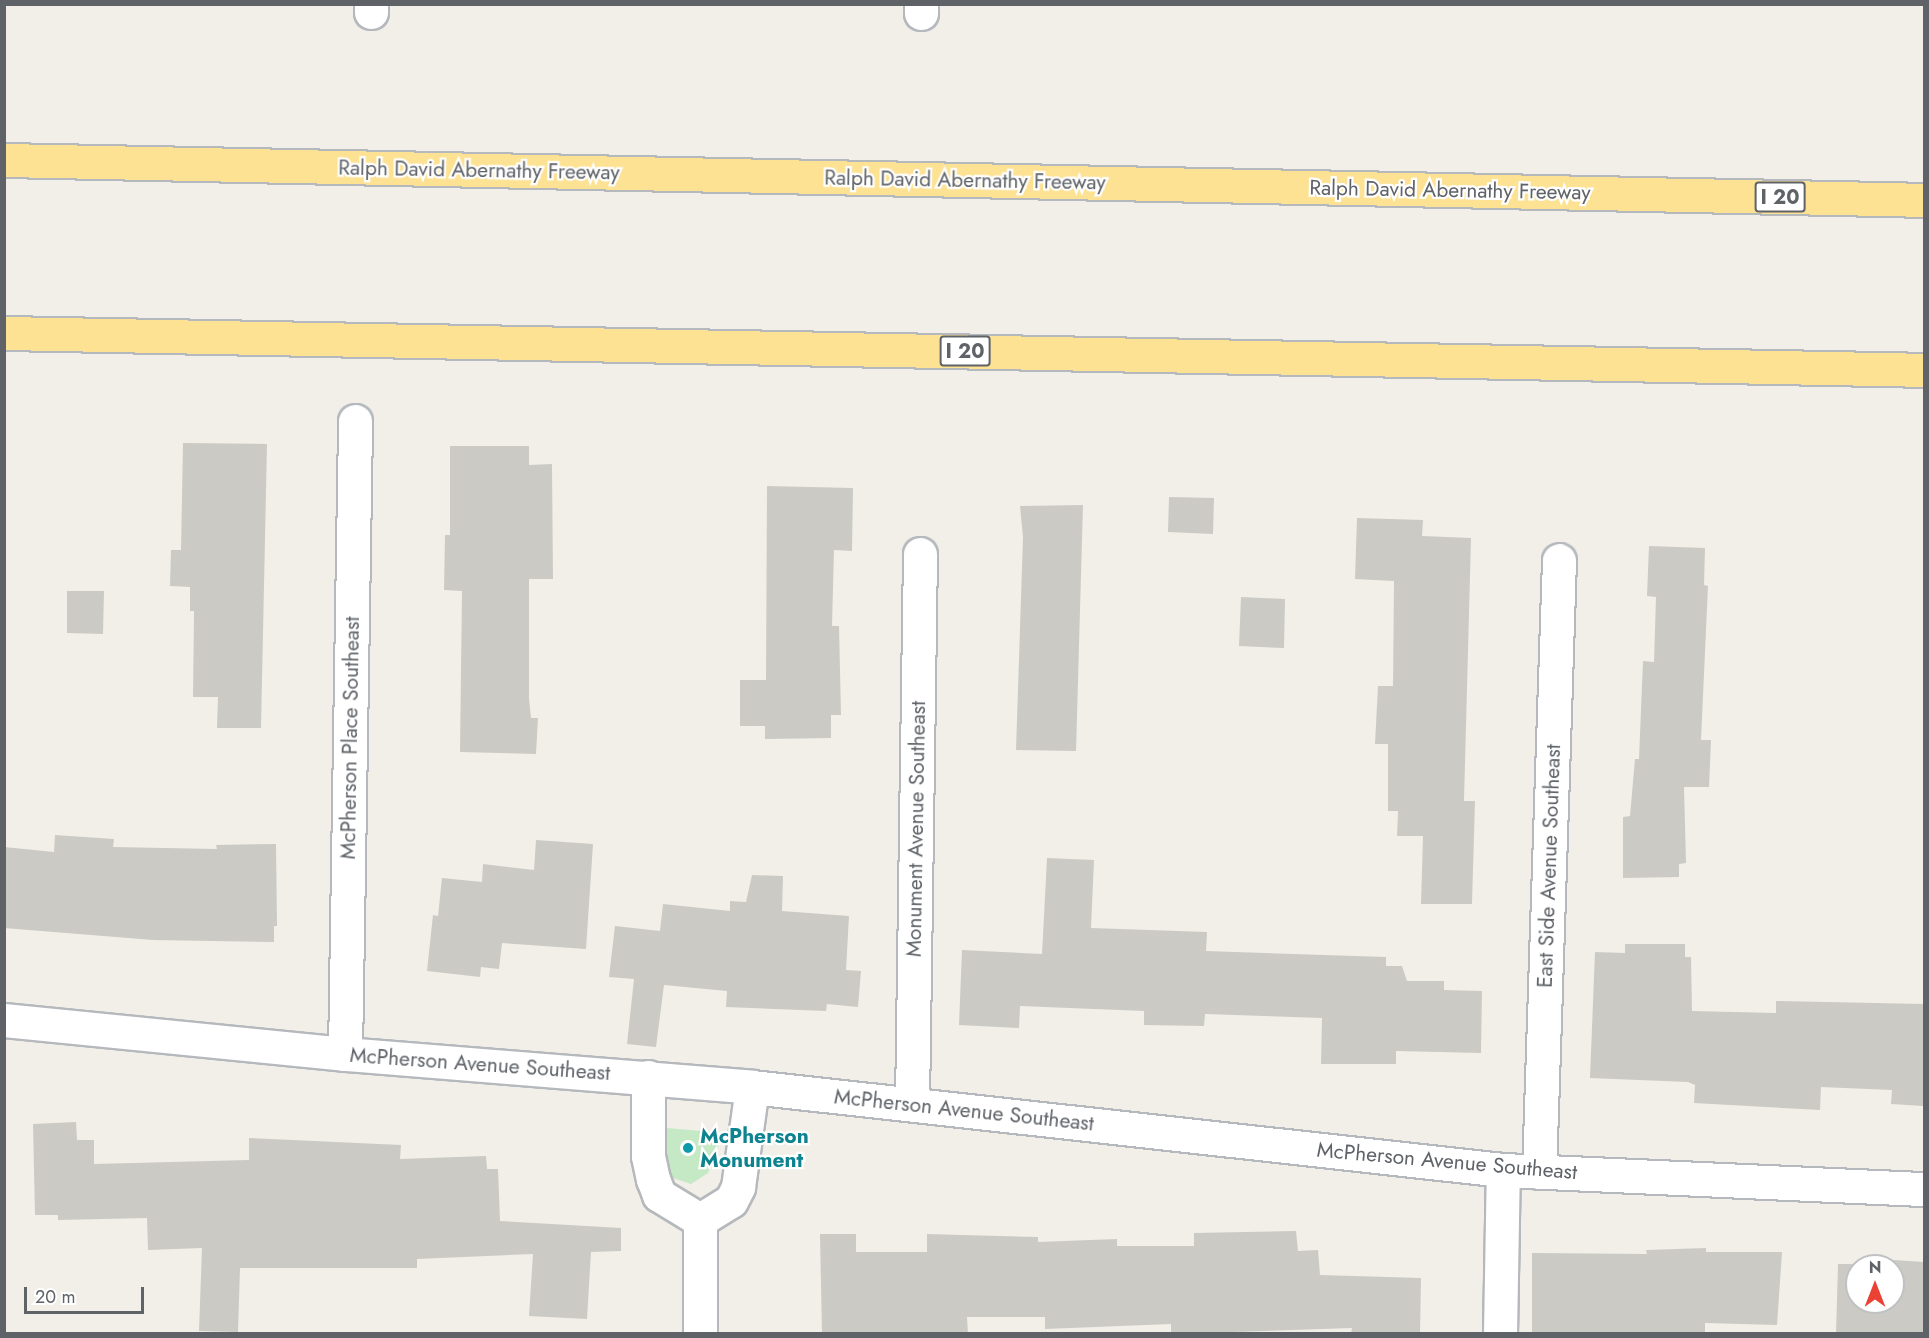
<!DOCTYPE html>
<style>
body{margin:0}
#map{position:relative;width:1929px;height:1338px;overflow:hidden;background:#f1efe8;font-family:Jost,sans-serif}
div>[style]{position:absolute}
.green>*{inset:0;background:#c5e8c5}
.building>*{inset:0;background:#cccac5}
.roads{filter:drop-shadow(2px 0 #b5b8bc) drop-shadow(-2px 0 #b5b8bc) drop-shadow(0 2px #b5b8bc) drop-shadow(0 -2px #b5b8bc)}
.minor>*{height:33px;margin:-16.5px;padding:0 16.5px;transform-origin:16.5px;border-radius:16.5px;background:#fff}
.motorway>*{height:33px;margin:-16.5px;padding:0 16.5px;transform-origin:16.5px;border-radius:16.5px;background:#fde293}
.dots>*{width:16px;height:16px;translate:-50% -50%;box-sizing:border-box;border:3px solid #fff;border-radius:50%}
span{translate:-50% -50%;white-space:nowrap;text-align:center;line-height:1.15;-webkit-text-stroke:4.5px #fff;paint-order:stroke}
.shield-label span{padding:2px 4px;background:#fff;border:2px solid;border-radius:4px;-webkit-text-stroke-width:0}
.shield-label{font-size:20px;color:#5f6368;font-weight:700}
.street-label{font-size:21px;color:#5f6368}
.culture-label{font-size:21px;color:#0d838f;font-weight:700}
.left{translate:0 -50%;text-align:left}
.frame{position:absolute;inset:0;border:6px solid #5f6368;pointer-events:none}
.north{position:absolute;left:1845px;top:1254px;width:60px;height:60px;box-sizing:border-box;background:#fff;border:2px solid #bfc1c3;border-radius:50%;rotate:0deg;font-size:16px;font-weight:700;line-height:24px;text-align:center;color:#5f6368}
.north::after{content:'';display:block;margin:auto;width:21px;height:27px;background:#ea4335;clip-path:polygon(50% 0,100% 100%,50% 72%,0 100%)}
.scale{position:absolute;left:24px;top:1287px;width:120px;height:27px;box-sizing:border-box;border:3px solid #5f6368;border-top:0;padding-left:8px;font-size:18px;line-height:21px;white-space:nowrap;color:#5f6368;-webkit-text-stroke:4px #fff;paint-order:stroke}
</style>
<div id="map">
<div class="green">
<i style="clip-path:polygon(656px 1127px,723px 1133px,708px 1173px,691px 1184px,670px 1177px,663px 1165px)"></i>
</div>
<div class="building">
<i style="clip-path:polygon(183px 443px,267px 444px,261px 728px,217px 728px,218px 697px,193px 697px,194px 611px,190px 611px,190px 587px,170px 586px,171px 550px,181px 550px)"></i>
<i style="clip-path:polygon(450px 446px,529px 446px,529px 465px,552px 464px,553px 579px,529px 579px,529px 698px,531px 718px,538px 718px,536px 754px,460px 752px,462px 591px,444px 590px,445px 535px,450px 535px)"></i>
<i style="clip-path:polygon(767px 486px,853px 488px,852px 551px,834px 550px,832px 626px,839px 626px,841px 715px,831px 715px,831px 738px,765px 739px,765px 726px,740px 726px,740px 680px,766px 680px)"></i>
<i style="clip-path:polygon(1169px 497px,1214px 498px,1213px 534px,1168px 532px)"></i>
<i style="clip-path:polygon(1083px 505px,1076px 751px,1016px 750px,1023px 537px,1020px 506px)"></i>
<i style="clip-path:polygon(1357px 518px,1423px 520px,1422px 536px,1471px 538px,1464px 801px,1475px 801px,1472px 904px,1421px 904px,1423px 836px,1397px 836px,1398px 811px,1388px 811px,1388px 744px,1375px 744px,1378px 686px,1393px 686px,1394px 581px,1355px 579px)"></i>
<i style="clip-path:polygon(1649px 546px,1705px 548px,1704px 585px,1708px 586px,1701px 740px,1711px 740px,1709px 787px,1684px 787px,1686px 863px,1679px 864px,1679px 877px,1623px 878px,1623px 817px,1630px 816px,1635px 759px,1639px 759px,1643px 661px,1654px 662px,1656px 597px,1647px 596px)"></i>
<i style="clip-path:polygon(67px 591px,104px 591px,103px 634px,67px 633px)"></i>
<i style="clip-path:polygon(1241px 597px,1285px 599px,1284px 648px,1239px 646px)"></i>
<i style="clip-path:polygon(55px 835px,114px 839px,113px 847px,217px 849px,216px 845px,276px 844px,277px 926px,274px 926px,274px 942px,153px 940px,4px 928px,4px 847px,54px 852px)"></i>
<i style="clip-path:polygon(536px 840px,593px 844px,586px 949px,502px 943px,499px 969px,481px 967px,480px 977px,427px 971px,433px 915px,438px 916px,442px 878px,482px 882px,483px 864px,534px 870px)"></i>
<i style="clip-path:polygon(1047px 858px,1094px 860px,1091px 928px,1207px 932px,1206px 951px,1386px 957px,1386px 966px,1402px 966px,1407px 981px,1444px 981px,1444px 990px,1482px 991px,1481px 1053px,1396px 1051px,1396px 1064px,1321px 1064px,1322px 1018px,1205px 1014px,1204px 1026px,1144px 1025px,1144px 1011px,1020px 1006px,1019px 1028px,959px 1025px,962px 950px,1042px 954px)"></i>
<i style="clip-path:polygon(752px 875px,783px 876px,782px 911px,849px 916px,846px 970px,861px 971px,858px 1007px,827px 1004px,826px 1011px,726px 1007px,727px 991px,664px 985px,656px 1047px,627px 1044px,634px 979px,609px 977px,615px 926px,660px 931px,663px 904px,730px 911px,730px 901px,746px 902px)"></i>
<i style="clip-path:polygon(1625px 944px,1685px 944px,1685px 957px,1691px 957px,1692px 1011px,1776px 1013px,1776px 1001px,1924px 1004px,1923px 1106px,1891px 1104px,1892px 1090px,1821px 1087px,1820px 1110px,1694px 1103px,1695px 1085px,1688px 1082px,1590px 1078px,1595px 952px,1625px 953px)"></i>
<i style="clip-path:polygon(76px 1122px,77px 1140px,94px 1140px,94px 1164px,249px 1160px,249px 1138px,401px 1145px,400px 1159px,486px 1156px,487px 1169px,498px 1169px,500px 1221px,621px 1228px,621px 1251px,591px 1252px,587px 1319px,529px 1316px,533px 1254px,417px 1259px,417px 1268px,240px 1268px,238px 1332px,199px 1331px,202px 1248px,148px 1250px,147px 1218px,58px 1220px,58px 1215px,35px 1215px,33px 1124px)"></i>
<i style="clip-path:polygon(1296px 1231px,1298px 1251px,1318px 1250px,1320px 1275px,1421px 1278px,1420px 1334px,1351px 1334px,1352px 1328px,1171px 1334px,1171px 1324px,1045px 1329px,1045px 1317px,967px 1317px,968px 1334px,822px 1334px,820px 1234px,856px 1234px,856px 1252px,927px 1252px,927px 1234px,1038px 1237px,1038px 1242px,1117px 1239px,1117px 1246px,1194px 1246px,1194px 1233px)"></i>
<i style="clip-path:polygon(1706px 1248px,1706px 1252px,1782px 1252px,1777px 1325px,1705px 1323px,1705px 1334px,1532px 1334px,1532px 1253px,1647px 1254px,1646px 1250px)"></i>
<i style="clip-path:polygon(evenodd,1863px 1258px,1924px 1262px,1924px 1334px,1836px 1334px,1838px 1264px,1863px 1264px,1863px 1258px,1857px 1266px,1893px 1266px,1893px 1302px,1857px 1302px,1857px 1266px)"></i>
</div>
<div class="roads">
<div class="minor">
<i style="left:371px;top:4px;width:8px;rotate:90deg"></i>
<i style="left:921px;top:4px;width:9px;rotate:90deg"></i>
<i style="left:4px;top:1020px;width:343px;rotate:5.7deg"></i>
<i style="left:345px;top:1054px;width:408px;rotate:4.6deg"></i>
<i style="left:752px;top:1087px;width:756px;rotate:6.31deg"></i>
<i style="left:1503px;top:1170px;width:421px;rotate:2.6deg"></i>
<i style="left:345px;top:1054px;width:633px;rotate:-89.09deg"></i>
<i style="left:648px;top:1077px;width:79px;rotate:90deg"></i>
<i style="left:648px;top:1156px;width:24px;rotate:78deg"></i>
<i style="left:653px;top:1179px;width:17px;rotate:69deg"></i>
<i style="left:659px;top:1195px;width:48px;rotate:31.4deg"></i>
<i style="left:912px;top:1104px;width:550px;rotate:-89.17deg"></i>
<i style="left:1539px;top:1172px;width:612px;rotate:-88.13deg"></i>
<i style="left:700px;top:1220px;width:36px;rotate:-32deg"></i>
<i style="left:731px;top:1201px;width:16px;rotate:-63deg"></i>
<i style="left:738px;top:1187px;width:101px;rotate:-82deg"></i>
<i style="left:700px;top:1220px;width:114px;rotate:90deg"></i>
<i style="left:1500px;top:1334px;width:164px;rotate:-89deg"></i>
</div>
<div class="motorway">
<i style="left:4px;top:160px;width:1920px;rotate:1.19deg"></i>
<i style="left:4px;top:333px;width:1920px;rotate:1.1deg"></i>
</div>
</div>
<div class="dots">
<i style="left:688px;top:1148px;background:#0f9aa8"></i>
</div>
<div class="shield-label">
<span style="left:1780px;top:197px">I 20</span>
<span style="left:965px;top:351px">I 20</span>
</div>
<div class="street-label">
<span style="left:479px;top:170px;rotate:1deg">Ralph David Abernathy Freeway</span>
<span style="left:965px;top:180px;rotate:1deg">Ralph David Abernathy Freeway</span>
<span style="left:1450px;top:190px;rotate:1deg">Ralph David Abernathy Freeway</span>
<span style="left:350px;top:738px;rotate:-89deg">McPherson Place Southeast</span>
<span style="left:916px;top:829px;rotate:-89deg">Monument Avenue Southeast</span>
<span style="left:1549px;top:866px;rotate:-88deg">East Side Avenue Southeast</span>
<span style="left:480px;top:1064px;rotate:4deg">McPherson Avenue Southeast</span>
<span style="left:964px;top:1110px;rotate:6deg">McPherson Avenue Southeast</span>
<span style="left:1447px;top:1161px;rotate:5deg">McPherson Avenue Southeast</span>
</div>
<div class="culture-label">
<span class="left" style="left:700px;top:1148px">McPherson<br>Monument</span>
</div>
<div class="frame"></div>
<div class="north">N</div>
<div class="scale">20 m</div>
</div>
